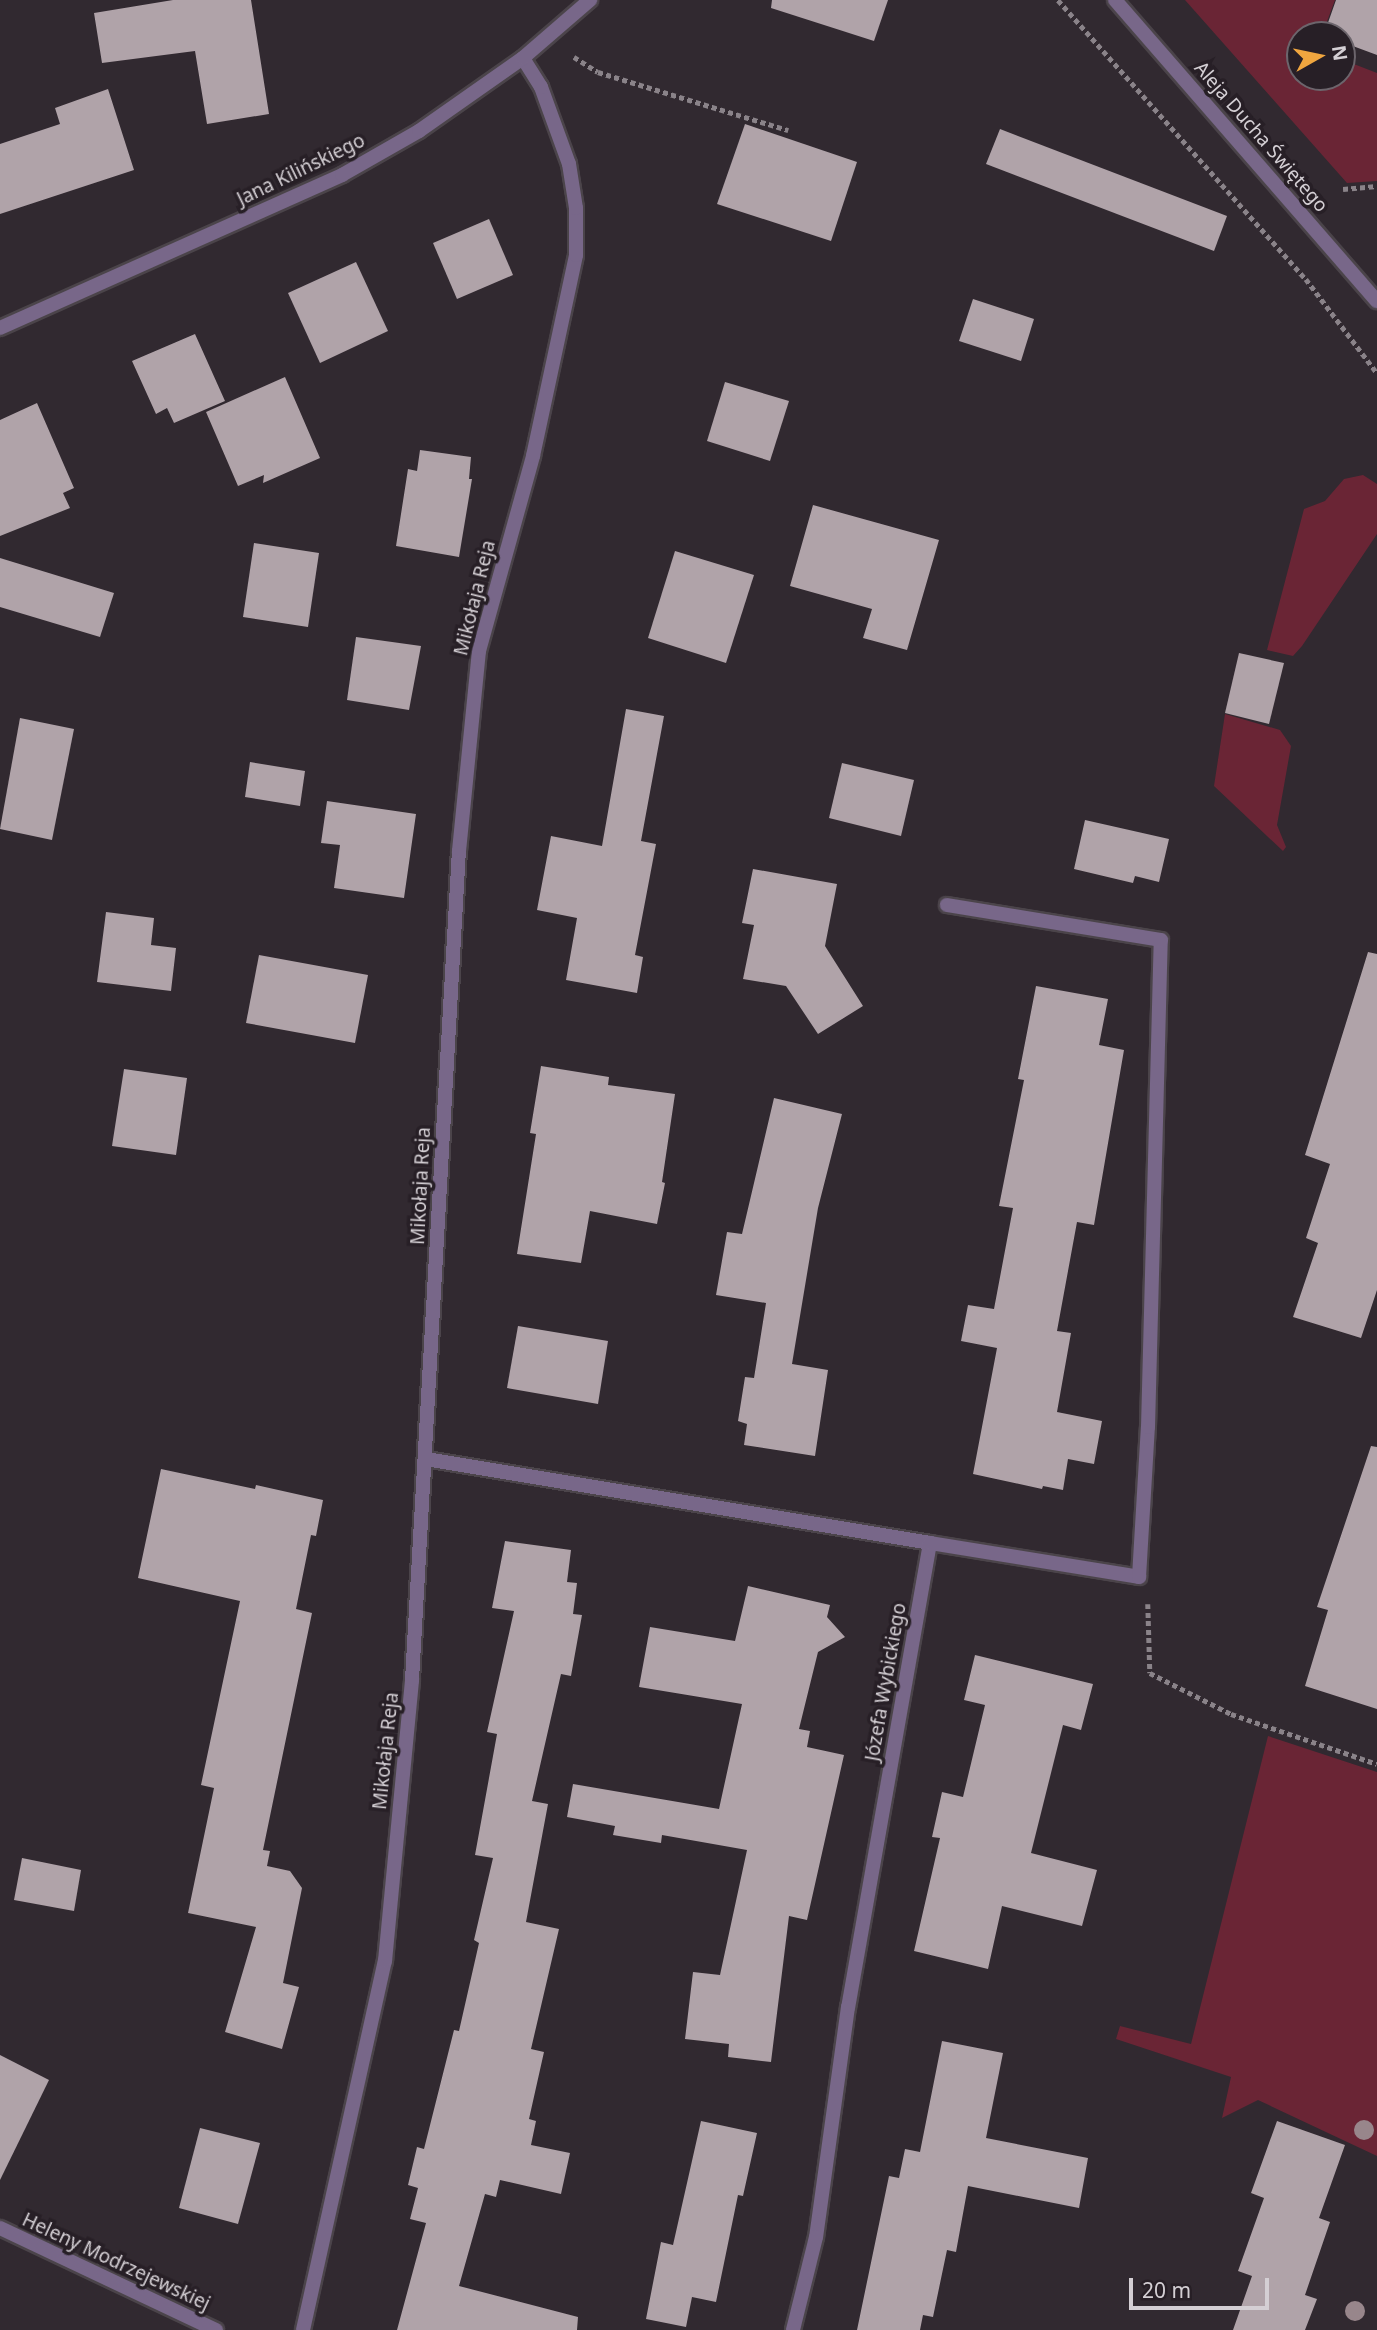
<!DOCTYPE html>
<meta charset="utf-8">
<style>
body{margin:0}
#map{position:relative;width:1377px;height:2330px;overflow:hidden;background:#312930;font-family:"Noto Sans",sans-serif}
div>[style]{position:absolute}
.green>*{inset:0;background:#6a2535}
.building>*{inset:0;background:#b0a3a9}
.path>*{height:4.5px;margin-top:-2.25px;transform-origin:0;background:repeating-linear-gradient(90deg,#8a8389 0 5px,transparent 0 8.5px)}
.roads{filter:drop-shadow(2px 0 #4b444a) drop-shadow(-2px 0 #4b444a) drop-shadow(0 2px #4b444a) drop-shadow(0 -2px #4b444a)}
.minor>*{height:14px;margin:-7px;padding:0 7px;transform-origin:7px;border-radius:7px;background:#786789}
.tertiary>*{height:14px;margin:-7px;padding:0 7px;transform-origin:7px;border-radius:7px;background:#786789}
.trees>*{width:20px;height:20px;margin:-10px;border-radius:50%;background:#98868b}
span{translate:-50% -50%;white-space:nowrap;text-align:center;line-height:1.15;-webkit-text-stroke:7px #271f26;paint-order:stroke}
.street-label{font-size:19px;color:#d4cfd4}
.north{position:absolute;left:1286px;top:21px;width:70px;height:70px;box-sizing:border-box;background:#271f26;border:2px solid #6c656c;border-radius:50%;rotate:81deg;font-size:19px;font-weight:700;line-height:28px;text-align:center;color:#d4cfd4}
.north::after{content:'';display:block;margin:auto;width:24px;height:32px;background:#f0a63f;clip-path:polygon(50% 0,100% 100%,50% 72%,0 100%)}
.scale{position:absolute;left:1129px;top:2278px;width:140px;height:32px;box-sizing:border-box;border:4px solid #d4cfd4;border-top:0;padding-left:9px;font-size:21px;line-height:24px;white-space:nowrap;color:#d4cfd4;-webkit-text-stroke:5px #271f26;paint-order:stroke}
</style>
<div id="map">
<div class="green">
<i style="clip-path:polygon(1185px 0,1335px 0,1322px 35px,1300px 35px,1300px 77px,1342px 77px,1342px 43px,1351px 46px,1346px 61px,1377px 73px,1377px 181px,1347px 183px)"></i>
<i style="clip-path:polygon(1363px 475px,1377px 484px,1377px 534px,1302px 646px,1293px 656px,1267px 650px,1304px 509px,1325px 501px,1344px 479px)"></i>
<i style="clip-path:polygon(1225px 714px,1280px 730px,1291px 746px,1277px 825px,1286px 847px,1283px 851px,1214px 786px)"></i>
<i style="clip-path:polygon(1268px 1736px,1377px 1772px,1377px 2156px,1258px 2100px,1222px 2118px,1231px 2077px,1116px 2039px,1120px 2026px,1191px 2044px)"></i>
</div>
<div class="building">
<i style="clip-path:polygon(173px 0,251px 0,269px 114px,207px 124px,195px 51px,102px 63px,94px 13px)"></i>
<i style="clip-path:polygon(772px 0,888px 0,874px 41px,771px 8px)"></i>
<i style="clip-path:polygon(1336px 0,1377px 0,1377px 55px,1342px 42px,1342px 35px,1324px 34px)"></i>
<i style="clip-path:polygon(108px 89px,134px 170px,0 214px,0 144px,60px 124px,55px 108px)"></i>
<i style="clip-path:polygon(745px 124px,857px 162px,831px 241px,717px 204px)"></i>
<i style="clip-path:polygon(1000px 129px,1227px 216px,1214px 251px,986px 164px)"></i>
<i style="clip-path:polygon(489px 219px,513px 275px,457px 299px,433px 243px)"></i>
<i style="clip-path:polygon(356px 262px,388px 331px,320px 363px,288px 293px)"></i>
<i style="clip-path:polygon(973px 299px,1034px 319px,1021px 361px,959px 341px)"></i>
<i style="clip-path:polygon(195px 334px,225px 401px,174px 423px,167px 408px,156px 414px,132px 361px)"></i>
<i style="clip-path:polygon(285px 377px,320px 458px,263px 483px,264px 475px,238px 486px,206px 412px)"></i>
<i style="clip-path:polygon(725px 382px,789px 401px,770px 461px,707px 441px)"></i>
<i style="clip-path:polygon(37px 403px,74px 488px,63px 493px,70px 508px,0 536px,0 420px)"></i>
<i style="clip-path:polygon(420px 450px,471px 457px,469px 479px,472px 479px,459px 557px,396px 546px,408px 469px,417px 471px)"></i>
<i style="clip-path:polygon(813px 505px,939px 540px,907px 650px,863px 638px,872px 609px,790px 586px)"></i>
<i style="clip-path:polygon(254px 543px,319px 553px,308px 627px,243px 617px)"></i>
<i style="clip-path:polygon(675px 551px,754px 575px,726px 663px,648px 638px)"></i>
<i style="clip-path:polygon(0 558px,114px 593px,100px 637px,0 607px)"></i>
<i style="clip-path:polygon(356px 637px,421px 646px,409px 710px,347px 700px)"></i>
<i style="clip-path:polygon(1239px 653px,1284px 663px,1269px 724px,1225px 713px)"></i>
<i style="clip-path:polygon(626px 709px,664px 716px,641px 841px,656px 844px,635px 955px,643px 957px,637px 993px,566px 980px,577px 918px,537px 910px,551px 836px,602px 846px)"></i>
<i style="clip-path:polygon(20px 718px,74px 729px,52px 840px,0 829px)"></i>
<i style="clip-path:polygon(250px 762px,305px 771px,300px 806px,245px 797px)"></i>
<i style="clip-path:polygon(842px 763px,914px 780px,901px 836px,829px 818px)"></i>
<i style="clip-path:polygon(327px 801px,416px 814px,404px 898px,334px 888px,340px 845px,321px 843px)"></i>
<i style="clip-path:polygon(1085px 820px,1169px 839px,1159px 882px,1135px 876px,1133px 883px,1074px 869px)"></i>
<i style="clip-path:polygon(753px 869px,837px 884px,825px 946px,863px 1006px,818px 1034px,786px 986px,743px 979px,754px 925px,742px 923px)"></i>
<i style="clip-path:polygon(106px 912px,154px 918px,151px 945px,176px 948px,171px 991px,97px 982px)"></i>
<i style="clip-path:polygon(1368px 952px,1377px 954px,1377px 1290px,1361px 1338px,1293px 1317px,1318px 1243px,1306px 1238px,1330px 1164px,1305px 1155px)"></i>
<i style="clip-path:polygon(259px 955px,368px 975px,355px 1043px,246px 1023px)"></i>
<i style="clip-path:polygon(1036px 986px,1108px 999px,1099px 1045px,1124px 1050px,1094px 1225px,1077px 1222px,1057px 1331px,1071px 1333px,1057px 1412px,1102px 1421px,1094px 1464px,1068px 1459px,1063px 1490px,1043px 1486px,1042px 1489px,973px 1474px,997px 1348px,961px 1341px,968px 1305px,994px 1309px,1013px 1208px,999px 1206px,1024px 1080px,1018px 1079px)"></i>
<i style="clip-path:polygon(541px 1066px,609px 1077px,608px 1085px,675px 1094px,662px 1182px,665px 1183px,657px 1224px,590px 1211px,581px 1263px,517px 1254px,536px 1134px,530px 1133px)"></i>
<i style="clip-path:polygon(124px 1069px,187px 1078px,176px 1155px,112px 1146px)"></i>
<i style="clip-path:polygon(774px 1098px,842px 1114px,818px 1208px,792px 1364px,828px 1370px,815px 1456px,744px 1445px,747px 1424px,738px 1421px,745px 1377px,754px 1378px,766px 1303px,716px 1295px,727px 1232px,742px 1234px)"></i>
<i style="clip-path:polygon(518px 1326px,608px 1341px,598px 1404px,507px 1388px)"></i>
<i style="clip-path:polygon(1371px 1446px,1377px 1447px,1377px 1709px,1305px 1686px,1328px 1610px,1317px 1607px)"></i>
<i style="clip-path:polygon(161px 1469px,255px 1489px,256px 1485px,323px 1500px,316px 1536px,311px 1535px,296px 1609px,312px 1613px,263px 1850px,270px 1851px,267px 1866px,290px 1871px,302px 1888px,283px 1983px,299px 1987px,282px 2049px,225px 2032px,256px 1927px,188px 1913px,214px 1788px,201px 1785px,240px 1601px,138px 1578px)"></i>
<i style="clip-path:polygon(505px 1541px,571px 1550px,567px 1582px,577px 1583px,573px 1614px,582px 1615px,571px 1676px,561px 1674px,532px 1801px,548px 1804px,526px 1922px,559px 1929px,531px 2049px,544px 2052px,529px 2119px,536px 2121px,531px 2145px,570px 2153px,561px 2194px,500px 2180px,496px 2197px,485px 2194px,459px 2286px,578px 2317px,577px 2330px,397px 2330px,426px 2223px,410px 2219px,418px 2188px,408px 2185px,417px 2147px,424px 2149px,454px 2030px,459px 2031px,479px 1943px,474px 1940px,493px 1858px,475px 1855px,497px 1734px,487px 1732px,514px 1611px,492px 1608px)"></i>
<i style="clip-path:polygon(748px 1586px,830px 1605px,827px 1617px,845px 1637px,818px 1652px,799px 1729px,810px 1731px,807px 1747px,844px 1755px,807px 1920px,789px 1916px,771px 2062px,728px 2057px,729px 2044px,685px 2039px,693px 1972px,720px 1975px,747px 1850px,662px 1835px,661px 1843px,613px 1835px,615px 1826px,567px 1817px,573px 1784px,719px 1809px,742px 1704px,639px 1687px,650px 1627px,735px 1641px)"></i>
<i style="clip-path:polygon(975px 1655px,1093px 1684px,1081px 1730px,1063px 1725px,1031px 1853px,1097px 1870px,1082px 1926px,1002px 1906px,988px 1969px,914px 1951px,940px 1838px,932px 1837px,942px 1792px,963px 1797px,985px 1705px,964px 1700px)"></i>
<i style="clip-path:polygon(22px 1858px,81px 1870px,74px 1911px,14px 1900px)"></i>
<i style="clip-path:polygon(942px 2041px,1003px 2053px,986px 2138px,1088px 2158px,1079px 2208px,968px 2186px,956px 2252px,947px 2250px,933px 2317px,923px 2315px,920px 2330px,857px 2330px,889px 2176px,899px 2178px,905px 2149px,920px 2152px)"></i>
<i style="clip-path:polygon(0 2055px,49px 2080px,0 2180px)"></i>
<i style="clip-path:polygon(701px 2121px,757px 2133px,743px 2196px,738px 2195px,716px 2302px,692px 2297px,686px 2327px,646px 2319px,661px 2242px,673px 2245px)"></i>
<i style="clip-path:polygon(1277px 2121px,1345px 2145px,1319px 2218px,1330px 2222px,1305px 2295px,1317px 2299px,1305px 2330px,1233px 2330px,1252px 2276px,1238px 2271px,1264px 2198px,1251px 2193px)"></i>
<i style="clip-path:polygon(200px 2128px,260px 2143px,238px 2224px,179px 2208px)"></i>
</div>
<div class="path">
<i style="left:1058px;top:0;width:373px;rotate:48.4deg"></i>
<i style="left:1306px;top:279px;width:118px;rotate:52.9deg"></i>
<i style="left:574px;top:57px;width:28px;rotate:32deg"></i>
<i style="left:598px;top:72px;width:199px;rotate:17deg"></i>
<i style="left:1343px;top:189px;width:34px;rotate:-5deg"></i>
<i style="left:1148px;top:1604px;width:69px;rotate:88.3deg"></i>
<i style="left:1150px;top:1673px;width:91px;rotate:26.8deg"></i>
<i style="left:1231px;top:1714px;width:154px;rotate:18.9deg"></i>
</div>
<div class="roads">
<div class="minor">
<i style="left:1115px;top:0;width:399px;rotate:49deg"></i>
<i style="left:426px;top:1459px;width:511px;rotate:9.46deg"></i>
<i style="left:930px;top:1543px;width:471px;rotate:100deg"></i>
<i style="left:848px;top:2007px;width:232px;rotate:97.9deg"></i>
<i style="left:816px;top:2237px;width:96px;rotate:103.9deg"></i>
<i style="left:930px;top:1543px;width:212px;rotate:9.2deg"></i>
<i style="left:1139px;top:1577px;width:150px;rotate:-86.6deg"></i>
<i style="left:1148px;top:1427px;width:487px;rotate:-88.5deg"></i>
<i style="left:1161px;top:940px;width:217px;rotate:-170.7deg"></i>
<i style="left:0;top:2228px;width:239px;rotate:25.3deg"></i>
<i style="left:303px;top:2330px;width:378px;rotate:-77.5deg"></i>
<i style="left:385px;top:1961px;width:282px;rotate:-84.5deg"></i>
<i style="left:412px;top:1680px;width:830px;rotate:-86.76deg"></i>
<i style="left:459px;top:851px;width:201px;rotate:-84.3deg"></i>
<i style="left:479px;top:651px;width:202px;rotate:-74.5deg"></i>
<i style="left:533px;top:456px;width:206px;rotate:-77.9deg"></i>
<i style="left:576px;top:255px;width:47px;rotate:-90deg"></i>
<i style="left:576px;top:208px;width:45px;rotate:-99deg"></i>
<i style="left:569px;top:164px;width:82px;rotate:-110deg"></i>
<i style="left:541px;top:87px;width:34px;rotate:-122deg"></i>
</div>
<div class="tertiary">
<i style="left:0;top:328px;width:375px;rotate:-24.1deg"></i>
<i style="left:342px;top:175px;width:89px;rotate:-29.7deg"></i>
<i style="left:419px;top:131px;width:127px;rotate:-35.1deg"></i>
<i style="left:523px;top:58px;width:89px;rotate:-40.9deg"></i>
</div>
</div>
<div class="trees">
<i style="left:1364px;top:2130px"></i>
<i style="left:1355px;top:2311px"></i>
</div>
<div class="street-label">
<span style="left:1261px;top:137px;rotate:49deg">Aleja Ducha Świętego</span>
<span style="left:301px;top:170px;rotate:-26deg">Jana Kilińskiego</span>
<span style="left:475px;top:598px;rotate:-76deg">Mikołaja Reja</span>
<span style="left:421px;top:1186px;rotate:-87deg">Mikołaja Reja</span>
<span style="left:886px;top:1682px;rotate:-80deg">Józefa Wybickiego</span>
<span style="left:386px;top:1751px;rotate:-84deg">Mikołaja Reja</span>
<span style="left:116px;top:2262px;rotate:25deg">Heleny Modrzejewskiej</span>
</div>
<div class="north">N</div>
<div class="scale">20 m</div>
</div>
